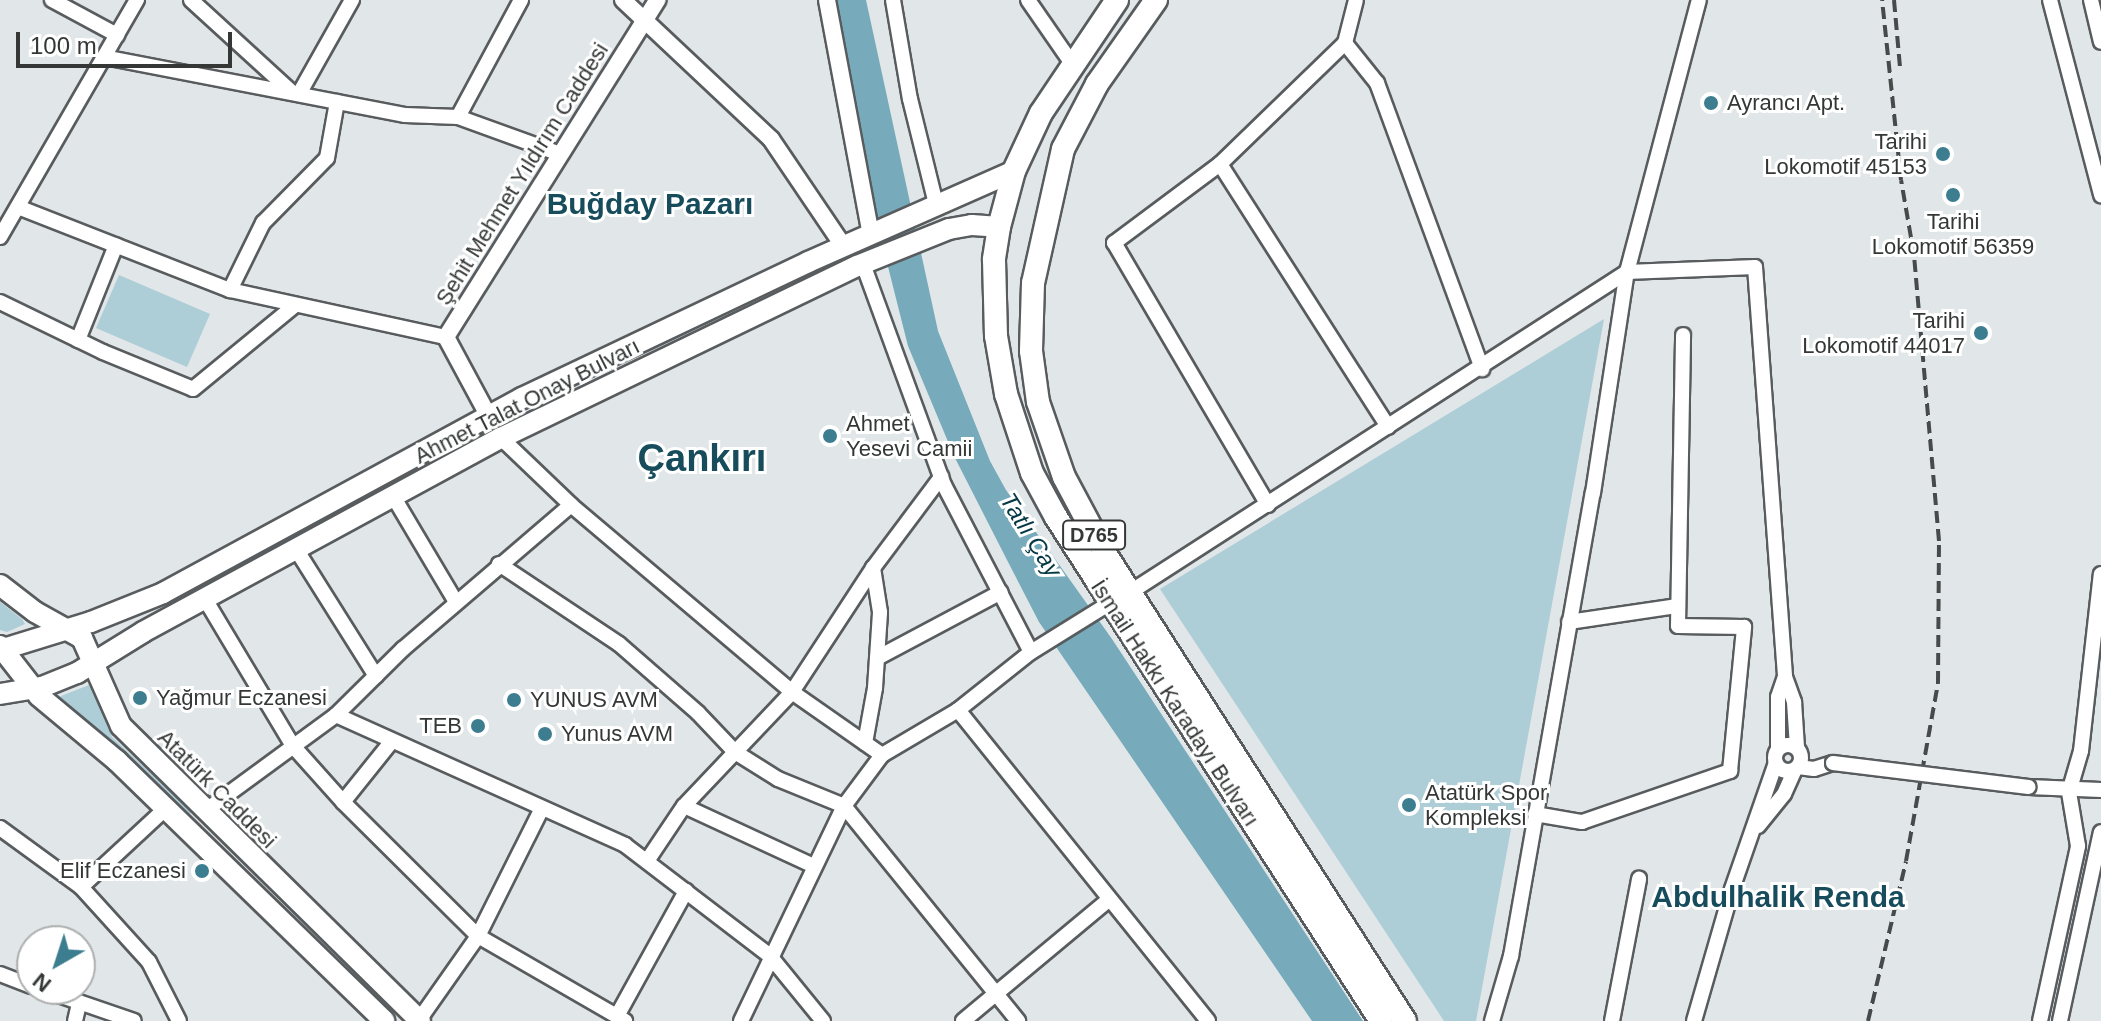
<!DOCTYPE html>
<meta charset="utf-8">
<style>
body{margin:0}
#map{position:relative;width:2101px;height:1021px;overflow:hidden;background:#e1e6e8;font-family:Helvetica,sans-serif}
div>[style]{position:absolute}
.green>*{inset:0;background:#adcdd7}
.water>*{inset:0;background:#77abbb}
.roads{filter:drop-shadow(2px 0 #585c5e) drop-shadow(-2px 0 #585c5e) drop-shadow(0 2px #585c5e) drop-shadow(0 -2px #585c5e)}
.minor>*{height:14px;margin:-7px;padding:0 7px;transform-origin:7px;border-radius:7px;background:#fff}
.minor>.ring{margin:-7px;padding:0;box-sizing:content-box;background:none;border:14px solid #fff;border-radius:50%}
.tertiary>*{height:16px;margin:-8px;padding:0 8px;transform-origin:8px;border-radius:8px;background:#fff}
.secondary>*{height:20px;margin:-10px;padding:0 10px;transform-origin:10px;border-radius:10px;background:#fff}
.trunk>*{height:22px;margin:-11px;padding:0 11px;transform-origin:11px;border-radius:11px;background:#fff}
.rail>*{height:4px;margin-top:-2px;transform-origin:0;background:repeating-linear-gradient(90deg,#474a4a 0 12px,transparent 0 18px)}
.bridges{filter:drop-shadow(2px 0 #585c5e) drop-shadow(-2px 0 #585c5e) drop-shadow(0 2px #585c5e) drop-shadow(0 -2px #585c5e)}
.minor-bridge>*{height:14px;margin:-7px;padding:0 7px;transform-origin:7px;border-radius:7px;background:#fff}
.dots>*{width:22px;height:22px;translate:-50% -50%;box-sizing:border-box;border:4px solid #fff;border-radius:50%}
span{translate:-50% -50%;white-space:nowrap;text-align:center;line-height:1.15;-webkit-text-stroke:6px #fff;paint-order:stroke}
.shield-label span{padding:2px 6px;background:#fff;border:2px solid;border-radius:6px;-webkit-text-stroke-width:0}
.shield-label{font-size:20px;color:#353737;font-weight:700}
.poi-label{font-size:22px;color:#353737}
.left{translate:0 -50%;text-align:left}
.right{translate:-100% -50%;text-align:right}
.street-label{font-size:22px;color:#353737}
.water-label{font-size:24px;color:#053844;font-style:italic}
.district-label{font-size:30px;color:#164c5b;font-weight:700}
.town-label{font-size:38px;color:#164c5b;font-weight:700}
.north{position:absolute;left:16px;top:925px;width:80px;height:80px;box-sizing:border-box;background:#fff;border:2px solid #aeafaf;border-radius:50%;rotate:219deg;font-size:22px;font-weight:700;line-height:32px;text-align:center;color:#353737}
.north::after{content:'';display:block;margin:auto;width:28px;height:36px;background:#3c7d90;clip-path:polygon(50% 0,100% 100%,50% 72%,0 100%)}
.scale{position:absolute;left:16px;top:32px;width:216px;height:36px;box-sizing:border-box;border:4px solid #353737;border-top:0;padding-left:10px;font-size:24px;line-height:28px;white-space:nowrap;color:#353737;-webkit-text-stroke:6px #fff;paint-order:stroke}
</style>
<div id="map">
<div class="green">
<i style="clip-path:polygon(119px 275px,210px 314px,187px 367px,96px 328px)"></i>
<i style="clip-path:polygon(1604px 319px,1476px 1021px,1444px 1021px,1160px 589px)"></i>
<i style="clip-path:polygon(0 602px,22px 619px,25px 624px,7px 632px,0 630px)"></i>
<i style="clip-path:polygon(89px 685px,112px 737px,192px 812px,190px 814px,58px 700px,61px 696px)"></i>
</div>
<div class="water">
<i style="clip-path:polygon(837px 0,866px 0,938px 331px,990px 461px,1006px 490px,1112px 639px,1363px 1021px,1312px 1021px,1039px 622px,1007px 560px,954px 456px,908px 346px,876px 219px)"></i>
</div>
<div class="roads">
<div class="minor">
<i style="left:52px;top:0;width:74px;rotate:28.3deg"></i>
<i style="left:191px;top:0;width:138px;rotate:42.4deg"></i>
<i style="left:893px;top:0;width:100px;rotate:80.3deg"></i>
<i style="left:910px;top:99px;width:108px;rotate:76.1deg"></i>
<i style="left:1028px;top:0;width:79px;rotate:55.3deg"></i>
<i style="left:2050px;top:0;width:202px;rotate:75.3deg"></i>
<i style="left:2091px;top:0;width:43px;rotate:76.6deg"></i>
<i style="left:1345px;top:43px;width:51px;rotate:51.3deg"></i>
<i style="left:1377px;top:83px;width:305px;rotate:69.8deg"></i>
<i style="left:104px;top:57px;width:307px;rotate:10.9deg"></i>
<i style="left:405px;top:115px;width:53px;rotate:2.2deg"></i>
<i style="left:458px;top:117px;width:109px;rotate:19.9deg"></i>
<i style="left:299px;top:94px;width:108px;rotate:-60.6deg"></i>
<i style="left:458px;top:117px;width:133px;rotate:-61.7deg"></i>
<i style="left:1220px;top:164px;width:312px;rotate:57.4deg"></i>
<i style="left:18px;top:207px;width:228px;rotate:21.4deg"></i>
<i style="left:230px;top:290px;width:221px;rotate:12.3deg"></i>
<i style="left:0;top:237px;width:274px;rotate:-60deg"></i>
<i style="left:863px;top:264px;width:235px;rotate:69.9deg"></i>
<i style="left:944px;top:485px;width:188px;rotate:62.5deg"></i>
<i style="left:230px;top:290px;width:75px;rotate:-63.8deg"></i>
<i style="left:263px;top:223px;width:91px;rotate:-45.4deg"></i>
<i style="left:327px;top:158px;width:57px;rotate:-79.9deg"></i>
<i style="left:0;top:302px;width:114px;rotate:25.9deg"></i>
<i style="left:103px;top:352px;width:97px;rotate:22.3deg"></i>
<i style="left:193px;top:389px;width:131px;rotate:-39.4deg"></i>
<i style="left:78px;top:340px;width:102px;rotate:-68.2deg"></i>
<i style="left:501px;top:438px;width:97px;rotate:43.7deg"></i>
<i style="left:571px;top:505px;width:289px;rotate:40.2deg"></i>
<i style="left:792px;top:692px;width:110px;rotate:35deg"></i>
<i style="left:393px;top:496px;width:123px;rotate:59.3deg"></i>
<i style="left:1268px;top:505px;width:304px;rotate:-120.4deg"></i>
<i style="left:1114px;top:243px;width:132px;rotate:-36.7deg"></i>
<i style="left:1220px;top:164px;width:174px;rotate:-44.1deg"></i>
<i style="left:1345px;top:43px;width:44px;rotate:-75.7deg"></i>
<i style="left:296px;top:549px;width:150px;rotate:57.8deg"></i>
<i style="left:499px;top:564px;width:144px;rotate:33.7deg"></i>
<i style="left:619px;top:644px;width:105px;rotate:41.1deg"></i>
<i style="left:698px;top:713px;width:54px;rotate:46.5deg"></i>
<i style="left:735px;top:752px;width:51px;rotate:32.1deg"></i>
<i style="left:778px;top:779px;width:71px;rotate:22.2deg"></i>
<i style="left:844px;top:806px;width:277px;rotate:51deg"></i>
<i style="left:1132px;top:591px;width:589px;rotate:-32.8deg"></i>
<i style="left:1627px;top:272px;width:128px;rotate:-2.2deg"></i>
<i style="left:1755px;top:267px;width:411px;rotate:85.8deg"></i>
<i style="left:1785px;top:677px;width:27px;rotate:70deg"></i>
<i style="left:1794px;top:702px;width:45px;rotate:86.2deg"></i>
<i style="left:205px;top:599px;width:171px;rotate:59.1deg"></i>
<i style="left:293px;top:746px;width:75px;rotate:48.2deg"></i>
<i style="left:343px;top:802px;width:190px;rotate:44.8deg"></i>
<i style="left:478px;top:936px;width:170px;rotate:30deg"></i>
<i style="left:1569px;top:622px;width:110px;rotate:-8.4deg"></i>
<i style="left:877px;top:658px;width:140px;rotate:-28deg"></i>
<i style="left:958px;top:710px;width:399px;rotate:51.2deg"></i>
<i style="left:336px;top:715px;width:317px;rotate:24.2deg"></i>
<i style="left:625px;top:845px;width:183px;rotate:37.4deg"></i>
<i style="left:770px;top:956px;width:84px;rotate:50.8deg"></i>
<i style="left:865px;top:743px;width:56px;rotate:-79.7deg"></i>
<i style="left:875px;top:688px;width:76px;rotate:-86.2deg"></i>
<i style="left:880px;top:612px;width:45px;rotate:-99deg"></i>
<i class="ring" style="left:1775px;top:745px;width:12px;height:12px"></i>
<i style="left:1778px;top:748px;width:51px;rotate:-90deg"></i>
<i style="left:1778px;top:697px;width:21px;rotate:-71deg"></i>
<i style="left:1798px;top:767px;width:16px;rotate:7deg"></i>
<i style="left:1814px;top:769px;width:20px;rotate:-18deg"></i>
<i style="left:2029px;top:787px;width:72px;rotate:2.4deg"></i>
<i style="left:343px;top:802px;width:78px;rotate:-51.2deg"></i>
<i style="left:684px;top:806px;width:143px;rotate:24.8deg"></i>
<i style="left:205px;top:811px;width:162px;rotate:-36.2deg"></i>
<i style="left:336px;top:715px;width:94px;rotate:-44.6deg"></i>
<i style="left:403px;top:649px;width:221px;rotate:-40.6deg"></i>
<i style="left:1535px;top:814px;width:48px;rotate:9.7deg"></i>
<i style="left:1582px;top:822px;width:157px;rotate:-19deg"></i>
<i style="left:1730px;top:771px;width:145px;rotate:-84.4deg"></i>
<i style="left:1744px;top:627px;width:66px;rotate:-179.1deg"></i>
<i style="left:1678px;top:626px;width:291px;rotate:-89deg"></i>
<i style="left:1758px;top:826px;width:41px;rotate:-50.9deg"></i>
<i style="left:1784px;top:794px;width:27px;rotate:-66deg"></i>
<i style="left:0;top:828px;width:100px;rotate:36.1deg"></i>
<i style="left:81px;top:887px;width:101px;rotate:47.8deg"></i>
<i style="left:149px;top:962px;width:66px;rotate:63deg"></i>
<i style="left:647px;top:861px;width:66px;rotate:-56.1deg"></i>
<i style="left:684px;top:806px;width:157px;rotate:-46.5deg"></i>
<i style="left:792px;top:692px;width:148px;rotate:-56.8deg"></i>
<i style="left:873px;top:568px;width:114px;rotate:-53.2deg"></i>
<i style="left:81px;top:887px;width:116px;rotate:-42.9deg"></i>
<i style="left:0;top:974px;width:34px;rotate:21deg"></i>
<i style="left:41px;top:989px;width:98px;rotate:19deg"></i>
<i style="left:617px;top:1016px;width:143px;rotate:-61.1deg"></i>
<i style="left:419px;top:1020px;width:103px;rotate:-54.9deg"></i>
<i style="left:478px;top:936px;width:143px;rotate:-63.4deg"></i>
<i style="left:75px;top:1021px;width:18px;rotate:-77deg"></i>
<i style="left:741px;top:1021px;width:238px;rotate:-64.4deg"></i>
<i style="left:844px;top:806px;width:64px;rotate:-53.3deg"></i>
<i style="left:882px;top:755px;width:88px;rotate:-30.6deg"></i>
<i style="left:958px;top:710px;width:93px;rotate:-38.5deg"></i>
<i style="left:1031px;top:652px;width:93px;rotate:-31.8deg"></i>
<i style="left:963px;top:1021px;width:189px;rotate:-39.8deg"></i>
<i style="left:1492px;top:1021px;width:68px;rotate:-73.7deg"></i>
<i style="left:1511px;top:956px;width:470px;rotate:-80deg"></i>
<i style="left:1593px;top:493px;width:224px;rotate:-81.3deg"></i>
<i style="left:1627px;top:272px;width:281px;rotate:-75.2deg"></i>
<i style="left:1612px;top:1021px;width:145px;rotate:-79.2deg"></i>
<i style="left:1694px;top:1021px;width:137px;rotate:-73.9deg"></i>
<i style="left:1732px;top:889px;width:133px;rotate:-70.8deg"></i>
<i style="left:2040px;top:1021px;width:179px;rotate:-77.7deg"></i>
<i style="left:2078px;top:846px;width:55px;rotate:-99.5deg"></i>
<i style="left:2069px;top:792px;width:43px;rotate:-73.7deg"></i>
<i style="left:2081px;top:751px;width:178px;rotate:-83.6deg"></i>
<i style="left:2060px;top:1021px;width:193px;rotate:-77.8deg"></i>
</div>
<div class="tertiary">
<i style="left:623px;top:0;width:203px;rotate:43.2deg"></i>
<i style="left:771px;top:139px;width:130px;rotate:55.9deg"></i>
<i style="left:827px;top:0;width:239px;rotate:79.4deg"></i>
<i style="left:488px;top:415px;width:89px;rotate:-118.3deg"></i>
<i style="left:446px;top:337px;width:398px;rotate:-57.9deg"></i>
</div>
<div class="secondary">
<i style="left:0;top:585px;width:44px;rotate:37.6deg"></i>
<i style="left:35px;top:612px;width:54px;rotate:29deg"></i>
<i style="left:82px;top:638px;width:96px;rotate:66.1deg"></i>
<i style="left:121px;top:726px;width:420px;rotate:44.6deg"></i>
<i style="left:0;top:646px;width:63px;rotate:52deg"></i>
<i style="left:39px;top:696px;width:102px;rotate:39.8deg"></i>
<i style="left:117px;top:761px;width:373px;rotate:44.2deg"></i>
<i style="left:0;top:650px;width:95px;rotate:-17.1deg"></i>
<i style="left:91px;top:622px;width:78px;rotate:-21.9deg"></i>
<i style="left:163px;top:593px;width:409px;rotate:-28.5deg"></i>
<i style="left:522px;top:398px;width:317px;rotate:-25.4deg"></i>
<i style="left:808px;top:262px;width:225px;rotate:-23.8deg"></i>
<i style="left:0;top:694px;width:43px;rotate:-9.5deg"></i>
<i style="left:42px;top:687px;width:38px;rotate:-22deg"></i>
<i style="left:77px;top:673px;width:78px;rotate:-31.8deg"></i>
<i style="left:143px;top:632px;width:407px;rotate:-28.5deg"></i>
<i style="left:501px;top:438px;width:395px;rotate:-25.8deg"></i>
<i style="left:857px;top:266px;width:99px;rotate:-21.9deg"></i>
<i style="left:949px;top:229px;width:23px;rotate:-10deg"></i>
<i style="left:972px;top:225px;width:27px;rotate:4deg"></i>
</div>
<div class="trunk">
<i style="left:1117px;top:0;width:136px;rotate:123.9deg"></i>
<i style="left:1041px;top:113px;width:64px;rotate:115deg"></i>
<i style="left:1014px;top:171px;width:58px;rotate:105deg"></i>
<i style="left:999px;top:227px;width:33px;rotate:99deg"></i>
<i style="left:994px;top:260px;width:76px;rotate:88.5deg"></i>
<i style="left:996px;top:336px;width:59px;rotate:80.2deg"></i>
<i style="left:1006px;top:394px;width:83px;rotate:71.8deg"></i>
<i style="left:1032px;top:473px;width:50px;rotate:61.4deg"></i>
<i style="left:1056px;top:517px;width:600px;rotate:57.18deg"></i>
<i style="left:1156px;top:0;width:103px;rotate:125.1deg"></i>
<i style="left:1097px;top:84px;width:73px;rotate:117.6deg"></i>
<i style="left:1063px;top:149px;width:137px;rotate:102.6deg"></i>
<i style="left:1033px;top:283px;width:68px;rotate:91.7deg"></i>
<i style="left:1031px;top:351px;width:51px;rotate:82.2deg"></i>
<i style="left:1038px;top:402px;width:79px;rotate:70.9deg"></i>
<i style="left:1064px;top:477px;width:85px;rotate:61.9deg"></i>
<i style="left:1104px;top:552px;width:557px;rotate:57.31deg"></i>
</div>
</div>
<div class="rail">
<i style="left:1894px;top:0;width:67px;rotate:84.9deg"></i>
<i style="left:1868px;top:1021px;width:164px;rotate:-76.6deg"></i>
<i style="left:1906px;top:861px;width:181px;rotate:-79.8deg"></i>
<i style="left:1938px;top:683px;width:142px;rotate:-89.6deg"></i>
<i style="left:1939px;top:541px;width:287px;rotate:-95deg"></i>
<i style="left:1914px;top:255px;width:76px;rotate:-99.8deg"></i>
<i style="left:1901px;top:180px;width:181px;rotate:-96deg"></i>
</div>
<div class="bridges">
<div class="minor-bridge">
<i style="left:1833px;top:763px;width:197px;rotate:7deg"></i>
</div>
</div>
<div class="dots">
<i style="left:1711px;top:103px;background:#3c7d90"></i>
<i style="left:1943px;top:154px;background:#3c7d90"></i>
<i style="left:1953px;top:195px;background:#3c7d90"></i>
<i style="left:1981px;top:333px;background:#3c7d90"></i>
<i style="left:830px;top:436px;background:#3c7d90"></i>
<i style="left:140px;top:698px;background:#3c7d90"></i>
<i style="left:514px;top:700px;background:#3c7d90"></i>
<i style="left:478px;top:726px;background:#3c7d90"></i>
<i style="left:545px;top:734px;background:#3c7d90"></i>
<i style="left:1409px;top:805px;background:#3c7d90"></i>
<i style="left:202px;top:871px;background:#3c7d90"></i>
</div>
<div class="shield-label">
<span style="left:1094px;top:535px">D765</span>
</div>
<div class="poi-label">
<span class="left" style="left:1727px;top:103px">Ayrancı Apt.</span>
<span class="right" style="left:1927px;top:154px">Tarihi<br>Lokomotif 45153</span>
<span style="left:1953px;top:234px">Tarihi<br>Lokomotif 56359</span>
<span class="right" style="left:1965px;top:333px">Tarihi<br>Lokomotif 44017</span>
<span class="left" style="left:846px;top:436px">Ahmet<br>Yesevi Camii</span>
<span class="left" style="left:156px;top:698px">Yağmur Eczanesi</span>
<span class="left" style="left:530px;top:700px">YUNUS AVM</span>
<span class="right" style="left:462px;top:726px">TEB</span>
<span class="left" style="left:561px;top:734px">Yunus AVM</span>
<span class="left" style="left:1425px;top:805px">Atatürk Spor<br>Kompleksi</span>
<span class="right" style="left:186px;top:871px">Elif Eczanesi</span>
</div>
<div class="street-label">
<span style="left:522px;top:174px;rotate:-58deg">Şehit Mehmet Yıldırım Caddesi</span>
<span style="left:527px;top:401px;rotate:-27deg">Ahmet Talat Onay Bulvarı</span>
<span style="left:1175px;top:703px;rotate:57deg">İsmail Hakkı Karadayı Bulvarı</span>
<span style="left:217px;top:789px;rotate:45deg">Atatürk Caddesi</span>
</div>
<div class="water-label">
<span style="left:1031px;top:535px;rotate:58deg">Tatlı Çay</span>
</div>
<div class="district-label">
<span style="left:650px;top:204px">Buğday Pazarı</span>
<span style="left:1778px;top:897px">Abdulhalik Renda</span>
</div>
<div class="town-label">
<span style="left:702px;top:459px">Çankırı</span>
</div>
<div class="north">N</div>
<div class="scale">100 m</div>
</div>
